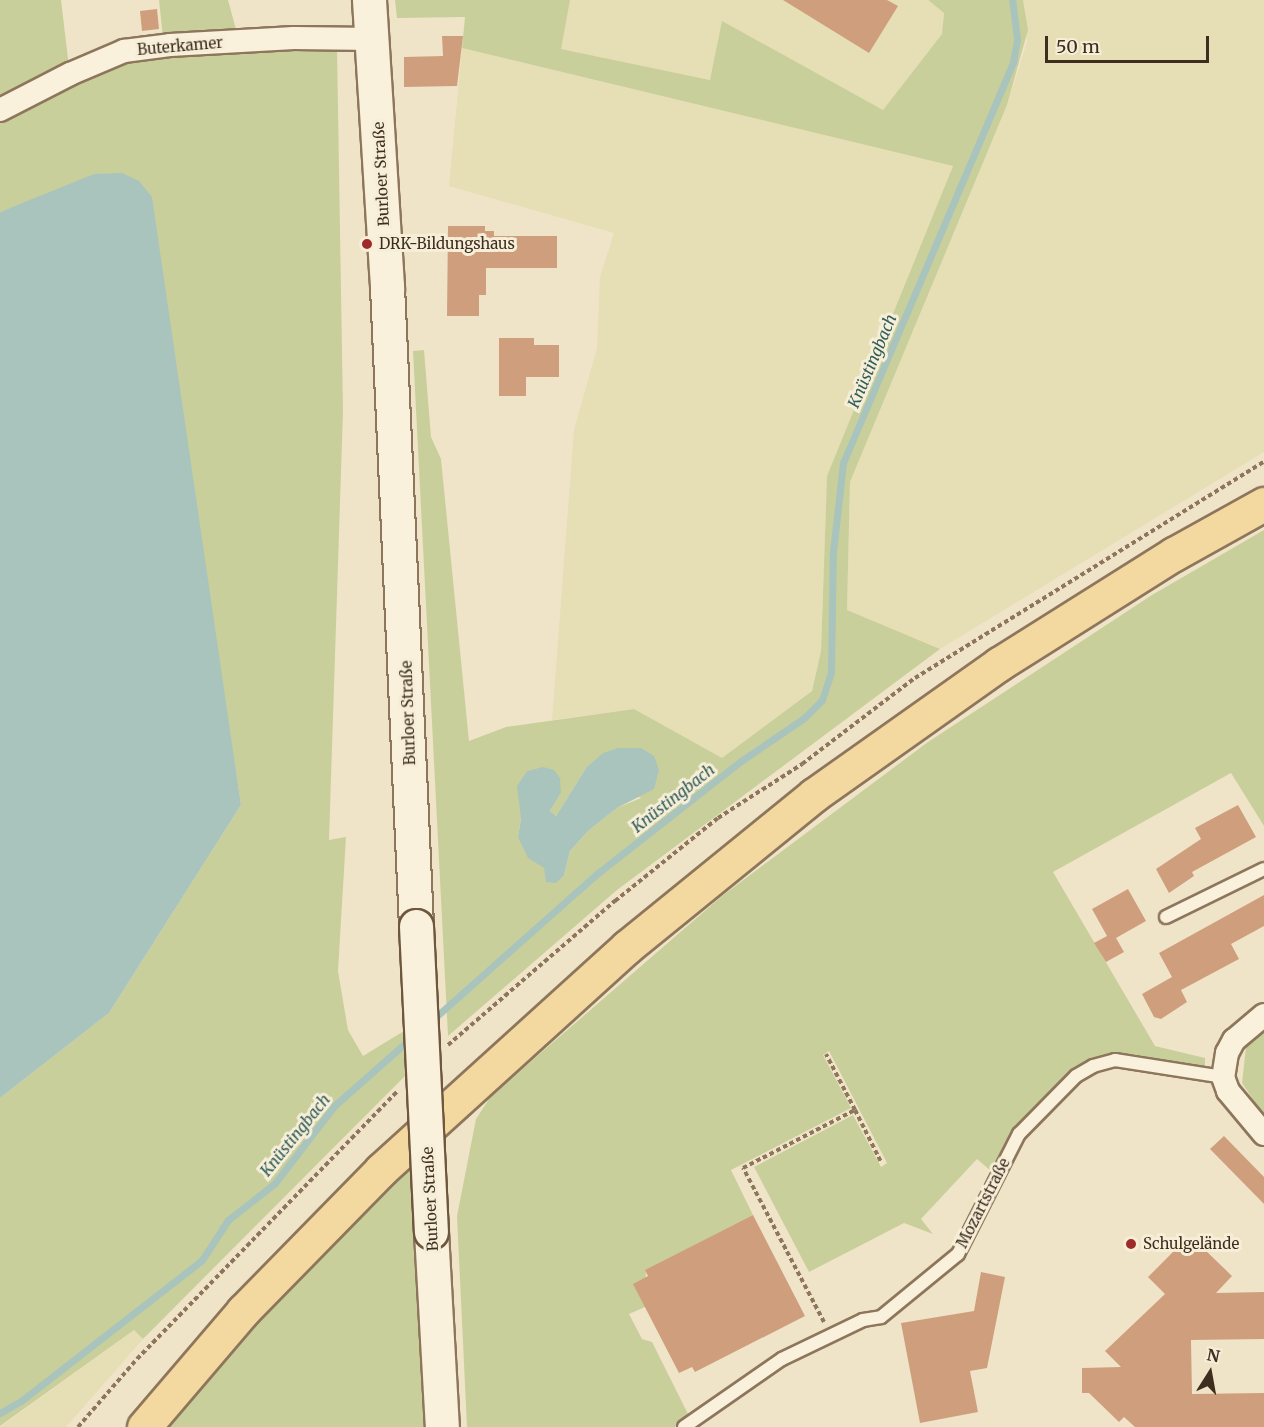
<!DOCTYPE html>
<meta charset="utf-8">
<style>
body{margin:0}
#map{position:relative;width:1264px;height:1427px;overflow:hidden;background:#f0e4c8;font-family:Merriweather,serif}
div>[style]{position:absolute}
.farmland>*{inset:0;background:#e6deb5}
.green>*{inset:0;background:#c9cf9b}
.water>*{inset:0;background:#a9c4bc}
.stream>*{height:7px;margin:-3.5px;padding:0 3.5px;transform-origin:3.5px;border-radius:3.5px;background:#a9c4bc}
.building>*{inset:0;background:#cf9f7d}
.path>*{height:4px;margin-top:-2px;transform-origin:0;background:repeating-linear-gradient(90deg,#8d765c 0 4.5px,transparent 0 7.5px)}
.roads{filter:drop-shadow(2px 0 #8d765c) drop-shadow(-2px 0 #8d765c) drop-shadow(0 2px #8d765c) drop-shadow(0 -2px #8d765c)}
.lane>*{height:12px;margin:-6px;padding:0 6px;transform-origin:6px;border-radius:6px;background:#faf1dc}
.street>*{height:22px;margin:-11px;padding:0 11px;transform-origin:11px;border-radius:11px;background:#faf1dc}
.secondary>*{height:33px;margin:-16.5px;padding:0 16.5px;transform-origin:16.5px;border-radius:16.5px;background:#faf1dc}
.primary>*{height:33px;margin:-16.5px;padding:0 16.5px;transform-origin:16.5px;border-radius:16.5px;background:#f3d9a0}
.bridges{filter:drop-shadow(2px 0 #6f573f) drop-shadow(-2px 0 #6f573f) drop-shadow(0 2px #6f573f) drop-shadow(0 -2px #6f573f)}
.secondary-bridge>*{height:33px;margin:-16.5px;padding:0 16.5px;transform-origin:16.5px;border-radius:16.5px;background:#faf1dc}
.dots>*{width:16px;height:16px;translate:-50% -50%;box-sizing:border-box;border:3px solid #f7eed8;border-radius:50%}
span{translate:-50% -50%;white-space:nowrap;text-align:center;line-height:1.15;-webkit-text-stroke:6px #f7eed8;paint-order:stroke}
.street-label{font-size:15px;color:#3d2e20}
.poi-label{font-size:15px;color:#3d2e20}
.left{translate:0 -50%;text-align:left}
.water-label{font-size:16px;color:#2f5d5a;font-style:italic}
.north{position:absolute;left:1180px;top:1343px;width:60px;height:60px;-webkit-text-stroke:4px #f7eed8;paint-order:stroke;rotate:11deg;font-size:16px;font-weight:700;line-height:24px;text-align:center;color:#3d2e20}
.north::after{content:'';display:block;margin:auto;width:21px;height:27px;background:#3d2e20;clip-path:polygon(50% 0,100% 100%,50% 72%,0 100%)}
.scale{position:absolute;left:1045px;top:36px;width:164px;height:27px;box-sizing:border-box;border:3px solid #3d2e20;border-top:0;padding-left:8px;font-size:18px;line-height:21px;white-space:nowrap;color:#3d2e20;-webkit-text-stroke:4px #f7eed8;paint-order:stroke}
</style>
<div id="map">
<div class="farmland">
<i style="clip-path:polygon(570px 0,928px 0,944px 13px,942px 34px,883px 110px,722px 22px,711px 80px,560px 49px)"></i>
<i style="clip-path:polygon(1023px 0,1264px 0,1264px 452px,940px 649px,847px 610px,850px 482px,1007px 105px,1027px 42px)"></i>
<i style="clip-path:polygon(462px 48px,953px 166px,827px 476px,821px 651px,812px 691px,722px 759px,634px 709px,552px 720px,574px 430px,597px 348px,600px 277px,614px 233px,449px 186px)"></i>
<i style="clip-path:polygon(134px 1330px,143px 1339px,66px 1427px,0 1427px)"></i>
</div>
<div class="green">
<i style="clip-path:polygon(0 0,61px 0,69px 67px,0 102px)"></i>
<i style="clip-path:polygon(159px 0,228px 0,237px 33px,163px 38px)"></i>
<i style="clip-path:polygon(evenodd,395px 0,570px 0,561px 49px,710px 80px,722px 21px,883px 110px,942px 34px,944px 13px,928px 0,1023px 0,1028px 30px,1007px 105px,850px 482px,847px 610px,940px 649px,617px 890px,448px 1036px,413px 351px,424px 350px,431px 437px,441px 459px,469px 741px,506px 727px,634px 709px,722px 758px,812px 691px,821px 651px,827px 476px,953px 166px,462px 48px,465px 17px,397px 18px,395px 0,586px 768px,641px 798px,617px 808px,588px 831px,570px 851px,564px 875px,518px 837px,521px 818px,561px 793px,550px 811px,556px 816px,586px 768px)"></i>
<i style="clip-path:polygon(337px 47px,343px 411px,329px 840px,346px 837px,338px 971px,348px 1030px,363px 1056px,404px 1031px,407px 1074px,143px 1339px,134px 1330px,0 1426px,0 1098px,109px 1013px,241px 805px,226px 707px,16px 206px,0 212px,0 118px,110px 67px,142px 58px,172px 52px)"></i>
<i style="clip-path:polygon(1264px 530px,1264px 826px,1231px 773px,1053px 872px,1155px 1046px,1205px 1058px,1205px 1068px,1133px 1054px,1090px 1058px,1077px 1066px,1011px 1134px,992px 1172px,977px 1159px,921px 1219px,933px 1234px,904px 1223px,809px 1272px,754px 1167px,853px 1115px,881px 1167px,887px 1163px,829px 1051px,823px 1055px,851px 1108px,731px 1170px,753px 1215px,646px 1270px,645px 1307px,629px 1314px,642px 1339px,652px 1342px,689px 1416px,675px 1427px,467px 1427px,457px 1216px,476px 1119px,491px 1096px,722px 896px,928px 742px,1152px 595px)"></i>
<i style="clip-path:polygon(1264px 1031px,1264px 1116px,1242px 1083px,1246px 1047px)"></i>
<i style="clip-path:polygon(411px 1166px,430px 1427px,167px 1427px,280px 1299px)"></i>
</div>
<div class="water">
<i style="clip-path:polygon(122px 173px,139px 181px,152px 197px,241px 805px,109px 1013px,0 1098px,0 212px,94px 174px)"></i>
<i style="clip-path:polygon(618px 748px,641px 748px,654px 756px,659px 770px,654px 789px,617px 808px,588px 831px,570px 851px,564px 875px,556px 883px,546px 882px,544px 868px,528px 858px,518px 837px,521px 818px,517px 786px,527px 771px,543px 767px,554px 770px,560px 778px,561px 793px,550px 811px,556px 816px,586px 768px,603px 753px)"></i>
</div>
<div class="stream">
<i style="left:430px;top:1022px;width:225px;rotate:-41.6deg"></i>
<i style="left:598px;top:873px;width:182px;rotate:-38.1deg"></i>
<i style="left:741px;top:761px;width:76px;rotate:-34.3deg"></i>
<i style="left:804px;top:718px;width:25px;rotate:-45deg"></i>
<i style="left:822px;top:700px;width:28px;rotate:-72deg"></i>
<i style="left:831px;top:673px;width:121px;rotate:-89.1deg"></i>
<i style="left:833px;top:552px;width:90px;rotate:-83.6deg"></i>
<i style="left:843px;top:463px;width:436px;rotate:-67deg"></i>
<i style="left:1013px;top:62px;width:23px;rotate:-80deg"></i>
<i style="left:1017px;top:39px;width:39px;rotate:-97deg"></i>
<i style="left:0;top:1413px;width:24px;rotate:-30deg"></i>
<i style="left:21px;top:1401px;width:229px;rotate:-37.9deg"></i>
<i style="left:202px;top:1260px;width:48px;rotate:-57deg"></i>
<i style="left:228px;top:1220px;width:60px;rotate:-38.2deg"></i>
<i style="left:275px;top:1183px;width:97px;rotate:-52.5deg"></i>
<i style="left:334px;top:1106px;width:101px;rotate:-41.4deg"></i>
</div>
<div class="building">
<i style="clip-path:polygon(783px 0,887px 0,898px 6px,869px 53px)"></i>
<i style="clip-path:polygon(157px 9px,159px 29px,142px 31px,140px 11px)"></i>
<i style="clip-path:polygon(442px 36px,463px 36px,457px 86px,404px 87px,404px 57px,443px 56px)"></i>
<i style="clip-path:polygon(448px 226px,485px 226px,485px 231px,494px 231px,494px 236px,557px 236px,557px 268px,486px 268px,486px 295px,479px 295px,479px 316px,447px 316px)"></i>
<i style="clip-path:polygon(499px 338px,534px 338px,534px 345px,559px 345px,559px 377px,526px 377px,526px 396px,499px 396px)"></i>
<i style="clip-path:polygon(1238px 805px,1256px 837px,1192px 872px,1194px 876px,1169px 893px,1156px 869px,1201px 839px,1195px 828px)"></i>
<i style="clip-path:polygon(1128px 889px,1146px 921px,1116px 938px,1124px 952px,1106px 962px,1094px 943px,1107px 936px,1092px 909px)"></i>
<i style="clip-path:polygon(1264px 895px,1264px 926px,1231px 944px,1239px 959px,1181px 990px,1187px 1002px,1161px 1019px,1154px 1017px,1142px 994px,1172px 977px,1159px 953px)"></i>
<i style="clip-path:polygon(1224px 1136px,1264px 1177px,1264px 1204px,1210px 1149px)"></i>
<i style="clip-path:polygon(753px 1215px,805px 1316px,695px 1372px,692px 1367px,679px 1373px,633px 1284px,648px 1276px,645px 1270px)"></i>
<i style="clip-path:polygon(1177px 1240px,1202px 1240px,1202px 1247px,1232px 1276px,1216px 1293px,1264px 1292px,1264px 1339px,1191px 1340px,1192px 1394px,1264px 1393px,1264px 1427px,1135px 1427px,1124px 1417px,1119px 1422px,1089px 1393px,1082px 1393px,1082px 1368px,1121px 1367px,1105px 1351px,1165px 1294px,1148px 1277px,1177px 1248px)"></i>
<i style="clip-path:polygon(981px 1272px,1005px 1277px,987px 1368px,970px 1371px,978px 1412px,920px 1423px,901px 1323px,974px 1311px)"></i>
</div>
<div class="path">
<i style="left:448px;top:1045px;width:221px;rotate:-40.8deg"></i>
<i style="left:615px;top:901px;width:132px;rotate:-38.9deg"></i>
<i style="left:718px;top:818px;width:100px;rotate:-32.7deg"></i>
<i style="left:802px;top:764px;width:142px;rotate:-37.3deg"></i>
<i style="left:915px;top:678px;width:410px;rotate:-31.8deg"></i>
<i style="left:855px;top:1110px;width:58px;rotate:63.4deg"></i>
<i style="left:824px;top:1322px;width:174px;rotate:-117.7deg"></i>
<i style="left:743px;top:1168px;width:126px;rotate:-27.4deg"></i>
<i style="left:855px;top:1110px;width:63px;rotate:-117.4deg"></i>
<i style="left:78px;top:1427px;width:90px;rotate:-49.1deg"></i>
<i style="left:137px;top:1359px;width:374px;rotate:-45.8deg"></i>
</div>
<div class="roads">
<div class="lane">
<i style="left:1166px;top:917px;width:109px;rotate:-26.1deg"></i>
<i style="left:684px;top:1427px;width:119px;rotate:-34.8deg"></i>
<i style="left:782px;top:1359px;width:90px;rotate:-25.7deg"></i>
<i style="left:863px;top:1320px;width:18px;rotate:-9deg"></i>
<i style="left:881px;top:1317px;width:99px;rotate:-39.3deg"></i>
<i style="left:958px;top:1254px;width:135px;rotate:-63.1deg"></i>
<i style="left:1019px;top:1134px;width:81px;rotate:-45.5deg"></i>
<i style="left:1076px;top:1076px;width:20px;rotate:-30deg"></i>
<i style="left:1093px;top:1066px;width:23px;rotate:-15deg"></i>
<i style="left:1115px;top:1060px;width:109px;rotate:8.9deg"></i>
</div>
<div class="street">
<i style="left:0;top:110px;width:79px;rotate:-27.2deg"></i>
<i style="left:70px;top:74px;width:59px;rotate:-23.1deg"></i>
<i style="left:124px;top:51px;width:46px;rotate:-7.4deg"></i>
<i style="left:170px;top:45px;width:124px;rotate:-3.2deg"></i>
<i style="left:294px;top:38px;width:79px;rotate:0.7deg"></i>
<i style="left:1264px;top:1015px;width:39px;rotate:140deg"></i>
<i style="left:1234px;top:1040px;width:15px;rotate:118deg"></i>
<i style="left:1227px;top:1053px;width:24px;rotate:99deg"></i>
<i style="left:1223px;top:1077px;width:15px;rotate:70deg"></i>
<i style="left:1228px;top:1091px;width:56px;rotate:50.1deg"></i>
</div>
<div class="secondary">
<i style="left:369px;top:0;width:288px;rotate:86.4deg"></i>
<i style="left:387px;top:287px;width:640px;rotate:87.4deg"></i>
<i style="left:431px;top:1232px;width:195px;rotate:86.8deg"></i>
</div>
<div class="primary">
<i style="left:144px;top:1427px;width:153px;rotate:-49.5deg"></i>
<i style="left:243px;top:1311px;width:197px;rotate:-45.6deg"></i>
<i style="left:381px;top:1170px;width:332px;rotate:-42.2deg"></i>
<i style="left:627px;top:947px;width:241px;rotate:-39.1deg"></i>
<i style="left:814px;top:795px;width:227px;rotate:-35.3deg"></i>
<i style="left:999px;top:664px;width:207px;rotate:-32.2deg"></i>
<i style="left:1174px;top:554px;width:103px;rotate:-29.1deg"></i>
</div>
</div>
<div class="bridges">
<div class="secondary-bridge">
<i style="left:416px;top:926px;width:306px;rotate:87.2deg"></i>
</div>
</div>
<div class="dots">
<i style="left:367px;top:244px;background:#9e2a2b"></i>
<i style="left:1131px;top:1244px;background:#9e2a2b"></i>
</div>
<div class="street-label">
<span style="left:180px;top:46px;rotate:-5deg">Buterkamer</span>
<span style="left:381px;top:174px;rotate:-93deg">Burloer Straße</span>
<span style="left:408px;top:713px;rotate:-92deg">Burloer Straße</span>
<span style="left:430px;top:1199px;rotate:-93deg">Burloer Straße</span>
<span style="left:983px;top:1203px;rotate:-63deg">Mozartstraße</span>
</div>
<div class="poi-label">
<span class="left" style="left:379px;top:244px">DRK-Bildungshaus</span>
<span class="left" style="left:1143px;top:1244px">Schulgelände</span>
</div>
<div class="water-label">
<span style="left:872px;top:361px;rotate:-67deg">Knüstingbach</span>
<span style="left:673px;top:798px;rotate:-38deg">Knüstingbach</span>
<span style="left:295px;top:1135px;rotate:-51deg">Knüstingbach</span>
</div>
<div class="north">N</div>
<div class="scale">50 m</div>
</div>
